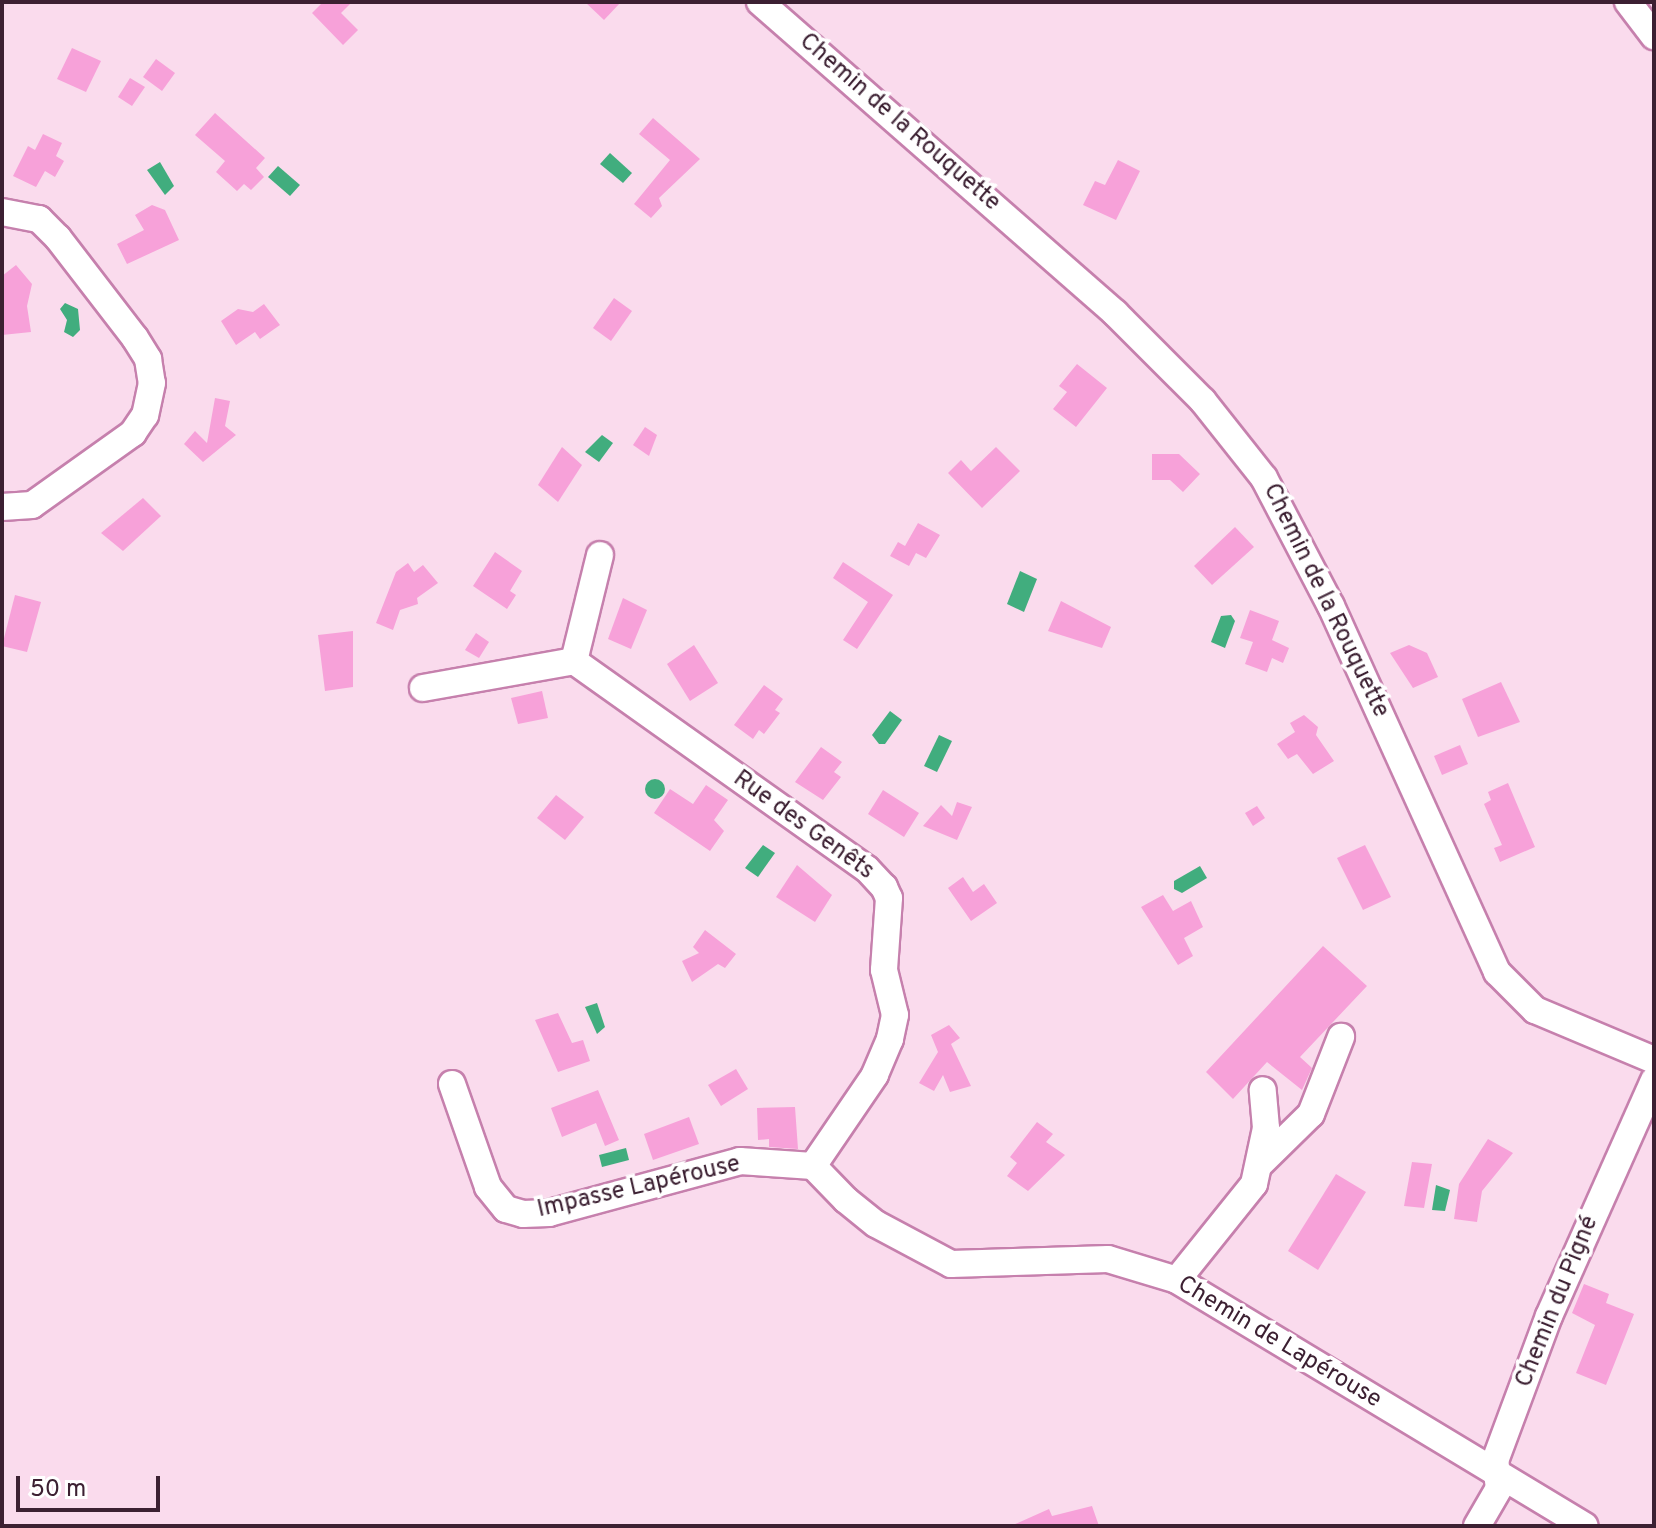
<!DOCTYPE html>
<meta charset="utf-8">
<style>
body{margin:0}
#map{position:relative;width:1656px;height:1528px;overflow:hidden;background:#fadbed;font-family:Overpass,sans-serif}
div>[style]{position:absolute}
.water>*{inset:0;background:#41ad7e}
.round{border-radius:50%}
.building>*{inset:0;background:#f7a1d9}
.roads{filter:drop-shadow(2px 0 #c680ad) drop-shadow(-2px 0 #c680ad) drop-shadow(0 2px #c680ad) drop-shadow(0 -2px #c680ad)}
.minor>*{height:26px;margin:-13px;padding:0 13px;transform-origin:13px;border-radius:13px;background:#fff}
span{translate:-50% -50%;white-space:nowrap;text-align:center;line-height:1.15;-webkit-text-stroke:7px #fff;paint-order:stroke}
.street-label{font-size:24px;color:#3c2032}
.frame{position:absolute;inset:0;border:4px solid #3c2032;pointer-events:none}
.scale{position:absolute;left:16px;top:1476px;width:144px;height:36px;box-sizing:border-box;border:4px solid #3c2032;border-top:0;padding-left:10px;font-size:24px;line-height:28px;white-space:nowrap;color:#3c2032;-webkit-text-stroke:6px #fff;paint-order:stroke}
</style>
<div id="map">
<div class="water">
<i style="clip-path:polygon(610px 153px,632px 173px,623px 183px,600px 164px)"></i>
<i style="clip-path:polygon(160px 162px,174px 186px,165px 195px,147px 170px)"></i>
<i style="clip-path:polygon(278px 166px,300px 185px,290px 196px,268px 177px)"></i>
<i style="clip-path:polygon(65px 303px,78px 309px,80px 330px,73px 337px,64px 332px,67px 320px,60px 309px)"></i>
<i style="clip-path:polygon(602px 435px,613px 443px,599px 462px,585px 452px)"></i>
<i style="clip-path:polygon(1020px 571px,1037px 579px,1024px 612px,1007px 604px)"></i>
<i style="clip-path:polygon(1231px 615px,1235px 621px,1225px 648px,1211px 642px,1221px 616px)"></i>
<i style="clip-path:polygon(890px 711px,902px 720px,885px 744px,879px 744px,872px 735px)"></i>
<i style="clip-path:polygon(939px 735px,952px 741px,937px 772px,924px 766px)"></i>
<i class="round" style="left:645px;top:779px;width:20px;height:20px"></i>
<i style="clip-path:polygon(763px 845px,775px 853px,758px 877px,745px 868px)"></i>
<i style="clip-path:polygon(1200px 866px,1207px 878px,1182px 893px,1174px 889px,1174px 881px)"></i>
<i style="clip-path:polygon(597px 1003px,605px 1027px,597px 1034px,585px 1007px)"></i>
<i style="clip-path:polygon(626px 1148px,629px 1160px,602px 1167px,599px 1155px)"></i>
<i style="clip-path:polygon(1436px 1185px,1450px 1190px,1445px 1211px,1432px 1210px)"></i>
</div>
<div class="building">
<i style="clip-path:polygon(323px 2px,352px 2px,341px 13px,358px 30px,343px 45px,312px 13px)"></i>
<i style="clip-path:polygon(585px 2px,621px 2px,604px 20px)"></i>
<i style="clip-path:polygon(72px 48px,101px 61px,86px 92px,57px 79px)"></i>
<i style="clip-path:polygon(156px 59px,175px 73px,162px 91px,143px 77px)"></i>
<i style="clip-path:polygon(130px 78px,145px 87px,132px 106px,118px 97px)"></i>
<i style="clip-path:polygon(215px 113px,265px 158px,256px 168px,264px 177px,251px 190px,244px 184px,237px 191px,216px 172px,225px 161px,195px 135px)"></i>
<i style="clip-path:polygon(653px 118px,700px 159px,659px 198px,662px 206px,651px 218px,634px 204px,670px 160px,639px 134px)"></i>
<i style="clip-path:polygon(43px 134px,62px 143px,56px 156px,64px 161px,55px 177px,45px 171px,36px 187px,13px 176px,28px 146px,35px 150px)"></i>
<i style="clip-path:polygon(1118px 160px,1140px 171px,1116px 220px,1083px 205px,1095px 181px,1105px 185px)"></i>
<i style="clip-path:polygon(152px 205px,165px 210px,179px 240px,127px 264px,117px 244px,144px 230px,135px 215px)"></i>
<i style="clip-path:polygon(16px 265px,32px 284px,27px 306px,31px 332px,2px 335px,2px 276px)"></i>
<i style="clip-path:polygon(614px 298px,632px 311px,611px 341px,593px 328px)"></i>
<i style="clip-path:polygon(264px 304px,280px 325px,260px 339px,255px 332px,236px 345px,221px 321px,238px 309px,253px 312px)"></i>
<i style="clip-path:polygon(1077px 364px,1107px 388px,1076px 427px,1053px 409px,1067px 392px,1059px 386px)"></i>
<i style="clip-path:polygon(215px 398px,230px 401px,225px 426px,236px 435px,203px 462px,184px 444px,195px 431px,207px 443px)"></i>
<i style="clip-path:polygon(645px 427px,657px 435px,649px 456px,633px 445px)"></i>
<i style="clip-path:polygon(562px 447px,582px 465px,558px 502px,538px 485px)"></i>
<i style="clip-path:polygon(996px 447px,1020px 471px,982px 508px,948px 473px,961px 460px,971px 471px)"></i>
<i style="clip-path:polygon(1152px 454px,1179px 454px,1200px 474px,1183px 492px,1170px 480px,1152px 480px)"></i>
<i style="clip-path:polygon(143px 498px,161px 516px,123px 551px,101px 533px)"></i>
<i style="clip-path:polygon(918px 523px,940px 535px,926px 558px,916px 553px,909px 566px,890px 556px,898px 542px,905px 546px)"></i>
<i style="clip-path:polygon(1235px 527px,1254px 547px,1212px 585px,1194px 566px)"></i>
<i style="clip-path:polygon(495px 552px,522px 571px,510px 591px,516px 595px,507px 609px,473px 586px)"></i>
<i style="clip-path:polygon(843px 562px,893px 595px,857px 649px,843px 640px,868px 602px,833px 578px)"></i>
<i style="clip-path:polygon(408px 563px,414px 572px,423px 565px,438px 583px,417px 598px,418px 604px,400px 610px,393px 630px,376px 623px,396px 572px)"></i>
<i style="clip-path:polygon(15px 595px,41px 602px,27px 652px,2px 646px)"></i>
<i style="clip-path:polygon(623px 598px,647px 610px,631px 649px,608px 639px)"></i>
<i style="clip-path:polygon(1061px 601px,1111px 627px,1102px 648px,1048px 631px)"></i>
<i style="clip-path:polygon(1250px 610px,1279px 621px,1272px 640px,1289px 648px,1283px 663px,1272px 658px,1267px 672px,1245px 664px,1253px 642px,1240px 638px)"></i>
<i style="clip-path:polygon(353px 631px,353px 687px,325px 691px,318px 635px)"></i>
<i style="clip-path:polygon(476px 633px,489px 642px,479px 658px,465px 650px)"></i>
<i style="clip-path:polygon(694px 645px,718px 683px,690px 701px,667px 664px)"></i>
<i style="clip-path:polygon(1409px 645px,1427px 653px,1438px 677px,1413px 688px,1390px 653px)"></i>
<i style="clip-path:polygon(1501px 682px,1520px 722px,1478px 737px,1462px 699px)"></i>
<i style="clip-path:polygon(764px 685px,783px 699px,775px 710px,780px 713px,764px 734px,759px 730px,753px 739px,734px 725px)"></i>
<i style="clip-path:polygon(542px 691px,548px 718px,518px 724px,511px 698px)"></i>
<i style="clip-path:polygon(1304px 715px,1318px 727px,1316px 735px,1334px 761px,1313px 774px,1297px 754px,1288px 759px,1277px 744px,1295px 732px,1290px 723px)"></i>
<i style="clip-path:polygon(1460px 745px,1468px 764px,1442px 775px,1434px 756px)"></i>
<i style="clip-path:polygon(821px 747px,842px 762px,834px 772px,841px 777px,823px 800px,795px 782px)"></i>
<i style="clip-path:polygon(1508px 783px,1535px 847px,1500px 862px,1494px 848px,1502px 845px,1484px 804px,1491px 800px,1488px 792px)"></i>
<i style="clip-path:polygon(706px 785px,728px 800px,714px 820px,724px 831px,710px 851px,654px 813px,670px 789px,693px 804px)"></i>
<i style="clip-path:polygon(883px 790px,919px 813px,904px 837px,868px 814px)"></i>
<i style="clip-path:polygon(556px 795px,584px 817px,565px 840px,537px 818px)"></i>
<i style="clip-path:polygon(957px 802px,972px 807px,957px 840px,923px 826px,941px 805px,952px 816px)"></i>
<i style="clip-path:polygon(1257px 806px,1265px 818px,1253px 826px,1245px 813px)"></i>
<i style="clip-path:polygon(1365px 845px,1391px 897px,1363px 910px,1337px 858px)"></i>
<i style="clip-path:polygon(797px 865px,832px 895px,815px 922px,776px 897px)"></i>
<i style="clip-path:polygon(963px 877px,973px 892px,984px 884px,997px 903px,971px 921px,948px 888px)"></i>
<i style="clip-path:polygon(1163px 895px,1173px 911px,1191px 901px,1203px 927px,1184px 938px,1193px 956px,1178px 965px,1141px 907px)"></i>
<i style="clip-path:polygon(705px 930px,736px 954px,725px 968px,718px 964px,692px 982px,682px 961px,699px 953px,693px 947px)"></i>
<i style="clip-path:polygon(1323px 946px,1367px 986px,1300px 1057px,1312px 1068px,1302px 1090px,1267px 1062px,1233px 1099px,1206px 1072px)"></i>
<i style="clip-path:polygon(558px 1013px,572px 1043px,583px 1040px,590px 1061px,558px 1072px,535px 1020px)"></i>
<i style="clip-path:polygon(949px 1025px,960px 1038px,951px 1044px,971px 1086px,950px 1092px,943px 1075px,934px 1091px,919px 1083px,938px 1052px,931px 1035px)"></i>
<i style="clip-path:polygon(736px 1069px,748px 1089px,721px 1106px,708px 1085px)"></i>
<i style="clip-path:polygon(598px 1090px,619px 1140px,605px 1146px,596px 1123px,562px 1137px,551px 1108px)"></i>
<i style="clip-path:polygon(795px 1107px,798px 1149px,769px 1147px,769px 1139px,758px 1140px,757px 1108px)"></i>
<i style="clip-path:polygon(689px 1117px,699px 1144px,653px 1160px,644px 1134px)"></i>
<i style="clip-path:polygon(1037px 1122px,1053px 1134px,1046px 1142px,1065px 1155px,1028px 1191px,1007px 1176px,1017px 1163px,1010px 1157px)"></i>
<i style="clip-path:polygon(1488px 1139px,1513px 1153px,1482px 1191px,1477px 1222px,1454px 1219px,1459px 1184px)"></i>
<i style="clip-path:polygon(1412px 1162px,1432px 1164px,1424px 1208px,1404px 1206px)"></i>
<i style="clip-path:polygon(1336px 1174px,1366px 1192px,1318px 1270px,1288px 1251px)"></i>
<i style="clip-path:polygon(1584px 1284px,1609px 1294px,1606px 1303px,1634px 1314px,1606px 1385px,1576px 1373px,1595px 1325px,1572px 1313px)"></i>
<i style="clip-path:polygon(1092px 1506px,1099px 1526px,1011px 1526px,1049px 1509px,1052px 1516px)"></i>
</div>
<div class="roads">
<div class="minor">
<i style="left:760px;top:2px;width:472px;rotate:41.2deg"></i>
<i style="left:1115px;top:313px;width:124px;rotate:45deg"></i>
<i style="left:1203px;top:401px;width:98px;rotate:51.6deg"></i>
<i style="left:1264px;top:478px;width:144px;rotate:62.4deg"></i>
<i style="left:1331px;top:606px;width:402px;rotate:65.6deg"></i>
<i style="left:1497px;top:972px;width:54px;rotate:45deg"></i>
<i style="left:1535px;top:1010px;width:129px;rotate:22.8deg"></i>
<i style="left:1628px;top:2px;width:43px;rotate:52.6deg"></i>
<i style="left:2px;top:212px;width:38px;rotate:11deg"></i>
<i style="left:39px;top:219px;width:27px;rotate:45deg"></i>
<i style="left:58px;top:238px;width:126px;rotate:52.4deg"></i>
<i style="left:135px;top:338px;width:25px;rotate:58deg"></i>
<i style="left:148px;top:359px;width:24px;rotate:81deg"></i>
<i style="left:152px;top:383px;width:33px;rotate:102deg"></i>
<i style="left:145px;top:415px;width:22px;rotate:124deg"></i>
<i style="left:133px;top:433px;width:124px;rotate:144.5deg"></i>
<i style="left:32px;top:505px;width:30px;rotate:176deg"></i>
<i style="left:574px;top:661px;width:359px;rotate:35.4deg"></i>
<i style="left:867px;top:869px;width:25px;rotate:47deg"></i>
<i style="left:884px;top:887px;width:12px;rotate:66deg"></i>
<i style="left:889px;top:898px;width:72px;rotate:94deg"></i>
<i style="left:884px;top:970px;width:46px;rotate:76.3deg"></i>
<i style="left:895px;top:1015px;width:25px;rotate:102deg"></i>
<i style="left:890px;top:1039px;width:39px;rotate:113deg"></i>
<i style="left:875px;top:1075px;width:110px;rotate:124.3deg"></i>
<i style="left:813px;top:1166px;width:47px;rotate:45.9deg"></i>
<i style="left:846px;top:1200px;width:38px;rotate:39deg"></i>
<i style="left:876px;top:1224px;width:85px;rotate:28.1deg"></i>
<i style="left:951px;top:1264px;width:157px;rotate:-1.8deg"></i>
<i style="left:1108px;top:1259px;width:72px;rotate:16.9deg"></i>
<i style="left:1177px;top:1280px;width:476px;rotate:31.1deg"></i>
<i style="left:423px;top:688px;width:153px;rotate:-10.1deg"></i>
<i style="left:574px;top:661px;width:109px;rotate:-76.2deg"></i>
<i style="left:452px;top:1084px;width:109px;rotate:70.7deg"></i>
<i style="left:488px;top:1187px;width:28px;rotate:51deg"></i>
<i style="left:506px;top:1209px;width:18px;rotate:16deg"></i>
<i style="left:523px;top:1214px;width:26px;rotate:-2deg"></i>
<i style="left:549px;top:1213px;width:198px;rotate:-15.2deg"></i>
<i style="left:740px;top:1161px;width:73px;rotate:3.9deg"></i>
<i style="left:1260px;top:1164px;width:71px;rotate:-44.4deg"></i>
<i style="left:1311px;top:1114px;width:83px;rotate:-68.7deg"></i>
<i style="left:1177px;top:1280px;width:123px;rotate:-51.3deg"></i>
<i style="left:1254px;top:1184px;width:57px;rotate:-77.9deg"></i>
<i style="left:1266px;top:1128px;width:38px;rotate:-95deg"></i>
<i style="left:1477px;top:1526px;width:44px;rotate:-59.9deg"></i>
<i style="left:1499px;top:1488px;width:27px;rotate:-98deg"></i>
<i style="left:1495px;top:1461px;width:155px;rotate:-69.6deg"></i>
<i style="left:1549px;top:1316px;width:258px;rotate:-66deg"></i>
</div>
</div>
<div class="street-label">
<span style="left:899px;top:123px;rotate:41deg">Chemin de la Rouquette</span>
<span style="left:1325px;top:601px;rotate:64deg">Chemin de la Rouquette</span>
<span style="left:803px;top:826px;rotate:36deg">Rue des Genêts</span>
<span style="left:639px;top:1188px;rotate:-13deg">Impasse Lapérouse</span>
<span style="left:1558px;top:1302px;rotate:-68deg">Chemin du Pigné</span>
<span style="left:1279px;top:1343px;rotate:31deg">Chemin de Lapérouse</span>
</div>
<div class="frame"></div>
<div class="scale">50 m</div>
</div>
